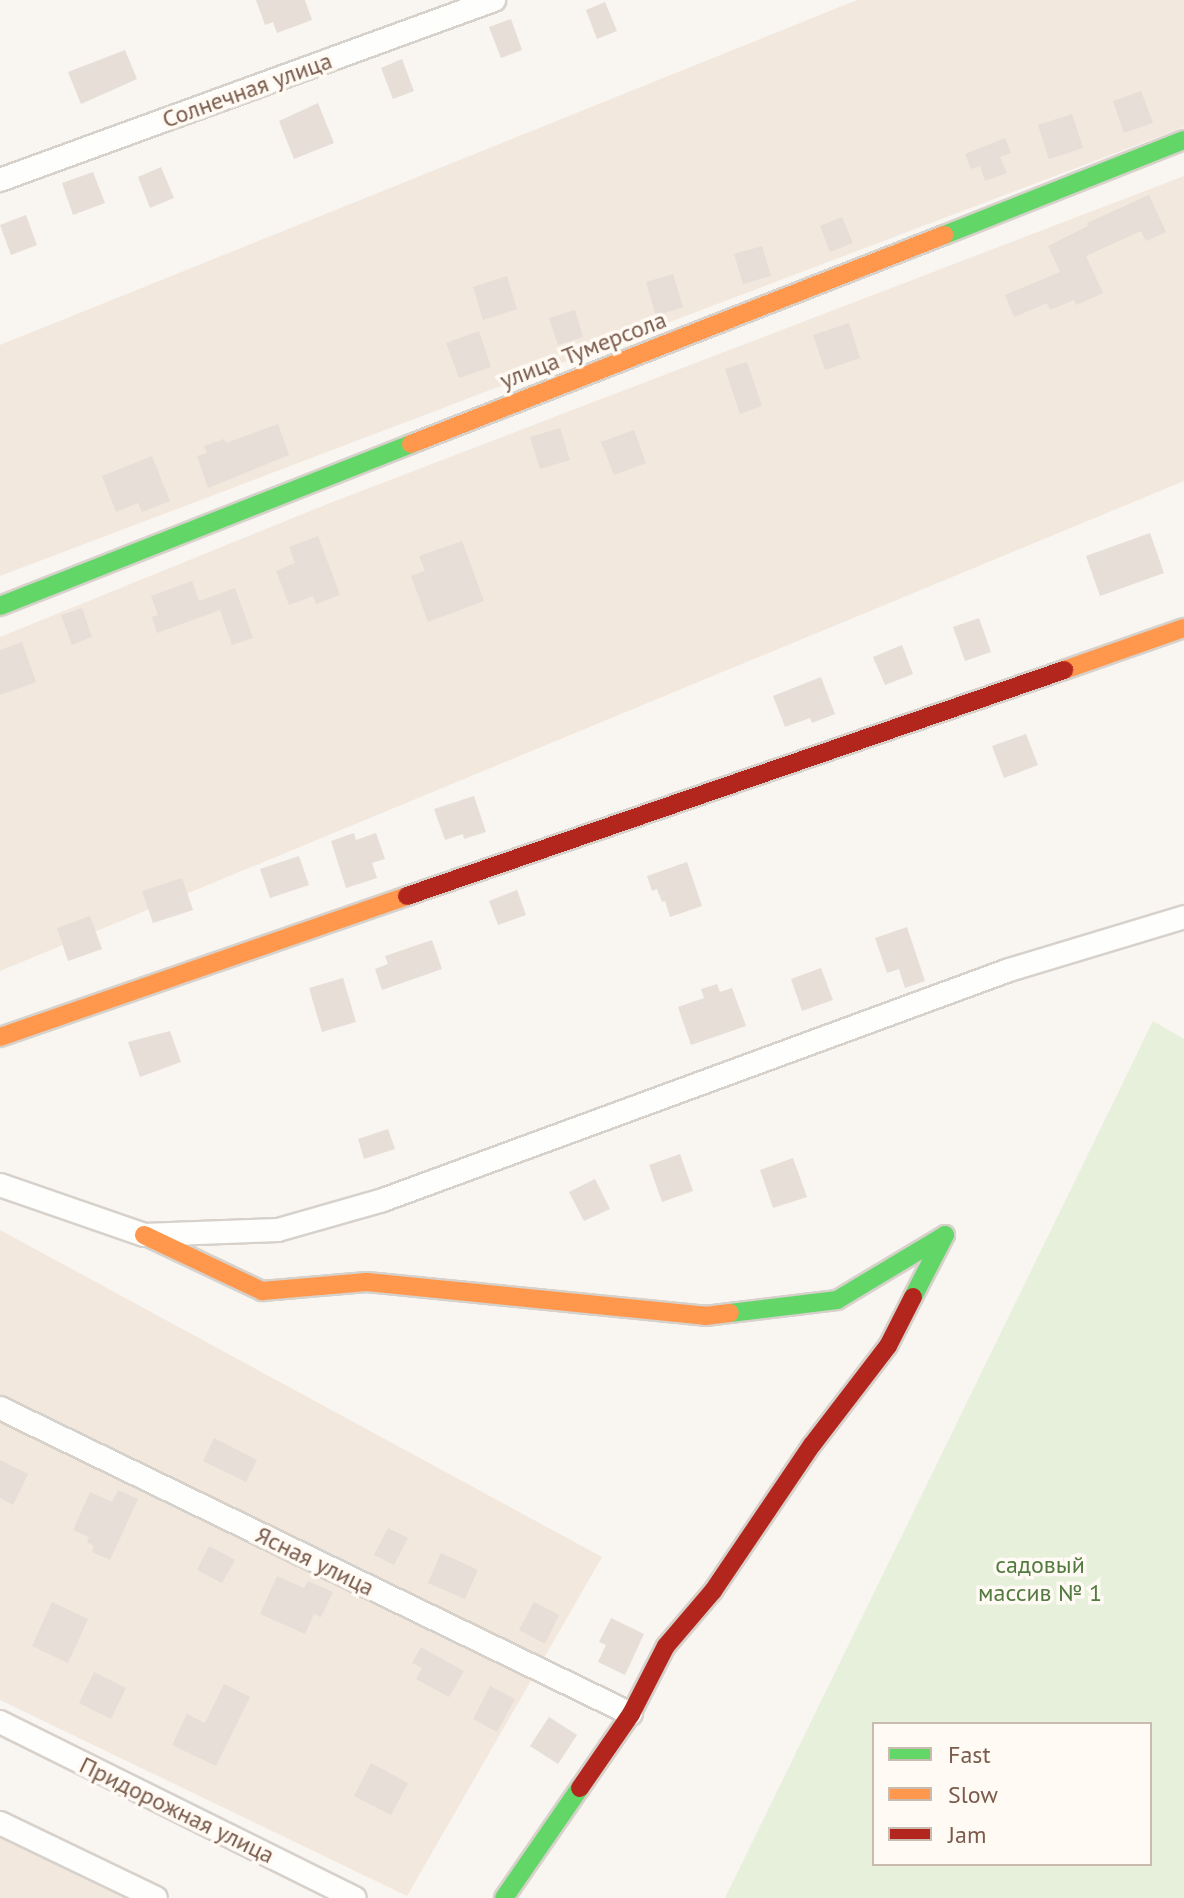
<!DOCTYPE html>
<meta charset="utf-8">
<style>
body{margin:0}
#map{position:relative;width:1184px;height:1898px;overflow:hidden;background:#f9f5f0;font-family:"PT Sans",sans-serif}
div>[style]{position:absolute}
.residential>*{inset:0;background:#f2e8de}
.green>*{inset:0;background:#e7f0db}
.building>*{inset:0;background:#e6ded7}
.roads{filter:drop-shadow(2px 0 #d7d1cb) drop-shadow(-2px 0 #d7d1cb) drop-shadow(0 2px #d7d1cb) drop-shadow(0 -2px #d7d1cb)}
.street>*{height:22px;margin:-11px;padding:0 11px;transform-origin:11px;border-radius:11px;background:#fefefd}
.fast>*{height:18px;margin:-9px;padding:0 9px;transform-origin:9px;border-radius:9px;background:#63d668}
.slow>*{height:18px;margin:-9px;padding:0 9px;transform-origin:9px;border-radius:9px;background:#ff974d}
.jam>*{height:18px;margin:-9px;padding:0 9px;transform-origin:9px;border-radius:9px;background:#b3261e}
span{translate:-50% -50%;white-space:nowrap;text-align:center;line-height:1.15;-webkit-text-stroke:7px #fffaf3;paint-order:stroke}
.street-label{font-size:24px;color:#7a5c4d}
.park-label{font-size:24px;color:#537a41}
.legend{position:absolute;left:872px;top:1722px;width:280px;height:144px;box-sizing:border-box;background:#fffaf3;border:2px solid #cabbb1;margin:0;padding:10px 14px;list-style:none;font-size:24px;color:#7a5c4d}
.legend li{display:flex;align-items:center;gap:16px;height:40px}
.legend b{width:40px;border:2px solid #cabbb1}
</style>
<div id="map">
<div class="residential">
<i style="clip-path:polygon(857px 0,1184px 0,1184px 127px,0 576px,0 345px)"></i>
<i style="clip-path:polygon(1184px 176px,1184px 481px,0 971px,0 637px,330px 503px)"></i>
<i style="clip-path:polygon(0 1230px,602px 1557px,407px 1896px,0 1700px)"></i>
<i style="clip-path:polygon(0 1821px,159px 1898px,0 1898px)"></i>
</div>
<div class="green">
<i style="clip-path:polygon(evenodd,1153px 1021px,1184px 1039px,1184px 1898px,725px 1898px,1153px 1021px,874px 1724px,1150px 1724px,1150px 1864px,874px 1864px,874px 1724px)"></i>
</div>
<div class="building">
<i style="clip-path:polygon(256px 0,305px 0,312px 20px,277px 33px,273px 22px,265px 25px)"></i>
<i style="clip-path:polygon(605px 2px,617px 31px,597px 39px,586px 10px)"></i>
<i style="clip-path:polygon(511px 19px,522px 50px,501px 58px,489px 27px)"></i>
<i style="clip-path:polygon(125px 50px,137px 79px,81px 104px,68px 72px)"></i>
<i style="clip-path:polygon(402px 59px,414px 91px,393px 99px,381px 68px)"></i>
<i style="clip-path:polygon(1141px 91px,1153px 123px,1124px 133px,1113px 101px)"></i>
<i style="clip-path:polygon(318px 103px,334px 143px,294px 159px,279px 121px)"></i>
<i style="clip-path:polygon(1072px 114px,1083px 148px,1049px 159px,1038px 125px)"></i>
<i style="clip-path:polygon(1005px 138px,1011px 153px,1000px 157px,1007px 173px,985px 181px,980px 166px,971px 169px,965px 154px)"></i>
<i style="clip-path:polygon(161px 167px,174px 198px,150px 208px,138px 177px)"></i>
<i style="clip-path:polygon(93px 172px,105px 203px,73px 215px,62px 183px)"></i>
<i style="clip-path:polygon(1149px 195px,1166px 232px,1146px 241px,1141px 231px,1086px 256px,1103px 293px,1076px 305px,1074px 300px,1050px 310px,1047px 303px,1014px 317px,1005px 295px,1060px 272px,1048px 246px,1088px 226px,1087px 223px)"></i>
<i style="clip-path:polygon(26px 215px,37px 245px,11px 255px,0 225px)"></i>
<i style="clip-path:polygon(842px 217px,853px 243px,830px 252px,820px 226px)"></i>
<i style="clip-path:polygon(762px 246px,771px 276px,743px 284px,734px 254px)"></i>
<i style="clip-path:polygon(673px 274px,683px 307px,656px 316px,646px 282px)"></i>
<i style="clip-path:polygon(507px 276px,517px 309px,483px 320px,473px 287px)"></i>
<i style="clip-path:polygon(575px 310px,583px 337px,558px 345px,549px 318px)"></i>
<i style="clip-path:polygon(849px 323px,860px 358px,825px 370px,813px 335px)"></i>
<i style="clip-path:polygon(479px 331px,491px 367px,459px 378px,446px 343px)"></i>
<i style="clip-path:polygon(747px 362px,762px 406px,740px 414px,725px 369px)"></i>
<i style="clip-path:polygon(278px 424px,289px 455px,208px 488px,197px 456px,207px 453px,204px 446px,224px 439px,226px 443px)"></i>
<i style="clip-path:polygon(560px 428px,570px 460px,540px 469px,530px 437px)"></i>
<i style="clip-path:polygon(634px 430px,646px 463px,614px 475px,601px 442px)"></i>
<i style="clip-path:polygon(152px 456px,170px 501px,142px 512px,138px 503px,116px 512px,102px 476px)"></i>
<i style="clip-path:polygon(1150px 533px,1164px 573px,1100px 596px,1086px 556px)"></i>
<i style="clip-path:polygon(318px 536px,340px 595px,316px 604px,313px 596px,289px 605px,276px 571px,295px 563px,289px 547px)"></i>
<i style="clip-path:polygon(462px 541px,484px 601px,428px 622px,411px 576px,425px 571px,419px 556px)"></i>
<i style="clip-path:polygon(192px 581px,199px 601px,235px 588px,253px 638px,232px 645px,220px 610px,157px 633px,152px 617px,158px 615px,151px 596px)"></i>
<i style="clip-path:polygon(82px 608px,92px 637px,72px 645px,61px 615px)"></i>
<i style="clip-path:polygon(979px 618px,991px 652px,965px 661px,953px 627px)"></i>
<i style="clip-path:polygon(22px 642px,36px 682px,0 695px,0 650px)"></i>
<i style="clip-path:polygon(902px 645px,913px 674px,885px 685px,873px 657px)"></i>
<i style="clip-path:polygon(821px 677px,835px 714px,812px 723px,810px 718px,785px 727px,773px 696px)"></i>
<i style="clip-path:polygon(1026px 734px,1038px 765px,1004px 778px,992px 746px)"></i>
<i style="clip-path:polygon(474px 796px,486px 832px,464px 839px,463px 834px,445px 840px,434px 809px)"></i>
<i style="clip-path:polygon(354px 833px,356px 840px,376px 833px,385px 859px,372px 863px,377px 878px,346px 888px,331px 841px)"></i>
<i style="clip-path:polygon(299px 856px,309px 885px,270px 898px,260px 869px)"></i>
<i style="clip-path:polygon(687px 862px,702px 906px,670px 917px,665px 901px,662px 902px,657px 889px,652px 891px,647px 876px)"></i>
<i style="clip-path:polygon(182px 878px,193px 910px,153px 923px,142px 891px)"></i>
<i style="clip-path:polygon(517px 890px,526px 915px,498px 925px,489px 901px)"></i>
<i style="clip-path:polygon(90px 916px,102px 949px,68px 961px,57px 928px)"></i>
<i style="clip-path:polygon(907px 927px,925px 981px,905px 988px,899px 969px,887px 973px,875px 938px)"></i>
<i style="clip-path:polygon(432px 940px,442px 969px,382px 990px,375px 969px,388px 964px,385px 956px)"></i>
<i style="clip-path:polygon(821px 968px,833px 1000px,802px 1011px,791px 979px)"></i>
<i style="clip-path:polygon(343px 978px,356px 1022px,322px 1032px,309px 988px)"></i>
<i style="clip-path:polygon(717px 984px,720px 992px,732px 988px,746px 1026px,691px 1045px,678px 1007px,704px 998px,701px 989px)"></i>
<i style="clip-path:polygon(170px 1031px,181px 1062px,140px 1077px,128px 1042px)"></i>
<i style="clip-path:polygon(388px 1129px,395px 1149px,364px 1159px,358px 1139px)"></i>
<i style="clip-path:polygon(680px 1154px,693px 1191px,662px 1202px,649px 1165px)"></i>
<i style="clip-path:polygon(793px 1158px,807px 1197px,773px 1208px,760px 1170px)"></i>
<i style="clip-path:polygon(595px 1179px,610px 1209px,584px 1221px,569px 1192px)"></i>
<i style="clip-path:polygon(214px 1438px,257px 1460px,246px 1482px,203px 1461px)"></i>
<i style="clip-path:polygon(0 1460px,28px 1474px,13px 1505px,0 1498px)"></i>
<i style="clip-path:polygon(118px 1490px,138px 1499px,110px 1560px,92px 1552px,94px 1546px,87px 1542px,89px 1537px,73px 1530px,90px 1492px,112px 1502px)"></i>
<i style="clip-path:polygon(388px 1528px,408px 1538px,394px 1565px,374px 1555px)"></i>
<i style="clip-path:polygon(209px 1546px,235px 1560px,222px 1583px,197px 1570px)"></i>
<i style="clip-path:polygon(441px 1553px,478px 1570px,465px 1599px,428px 1583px)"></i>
<i style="clip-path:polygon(277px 1576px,304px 1588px,308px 1581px,333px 1592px,321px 1617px,314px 1614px,305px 1634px,260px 1614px)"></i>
<i style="clip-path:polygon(52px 1602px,88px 1619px,68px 1663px,32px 1646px)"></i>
<i style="clip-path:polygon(534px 1602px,559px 1615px,545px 1644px,519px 1630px)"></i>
<i style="clip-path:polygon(611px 1618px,644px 1634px,625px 1675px,598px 1662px,606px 1645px,599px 1642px)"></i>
<i style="clip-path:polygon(421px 1647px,464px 1671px,449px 1697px,416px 1679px,422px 1668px,412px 1663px)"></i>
<i style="clip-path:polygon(94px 1672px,126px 1688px,111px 1719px,79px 1703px)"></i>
<i style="clip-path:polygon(224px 1684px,250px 1697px,216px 1766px,172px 1745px,187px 1714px,205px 1723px)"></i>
<i style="clip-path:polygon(490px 1686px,515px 1699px,497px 1732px,473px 1719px)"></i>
<i style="clip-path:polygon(549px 1717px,577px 1735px,558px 1764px,530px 1746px)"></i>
<i style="clip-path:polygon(371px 1763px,408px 1783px,391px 1815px,354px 1796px)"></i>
</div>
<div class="roads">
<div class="street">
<i style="left:0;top:180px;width:526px;rotate:-20.02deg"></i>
<i style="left:0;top:1185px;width:152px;rotate:19.1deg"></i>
<i style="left:144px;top:1235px;width:134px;rotate:-2.1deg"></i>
<i style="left:278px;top:1230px;width:109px;rotate:-15.9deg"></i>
<i style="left:383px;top:1200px;width:667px;rotate:-20.17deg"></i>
<i style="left:1009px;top:970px;width:183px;rotate:-16.8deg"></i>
<i style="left:0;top:1408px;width:701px;rotate:25.87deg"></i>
<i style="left:0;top:1722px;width:396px;rotate:26.4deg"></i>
<i style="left:0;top:1823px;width:173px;rotate:25.7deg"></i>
</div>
<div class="fast">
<i style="left:944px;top:235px;width:258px;rotate:-21.6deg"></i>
<i style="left:0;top:606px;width:442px;rotate:-21.5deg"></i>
<i style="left:730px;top:1313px;width:108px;rotate:-6.9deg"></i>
<i style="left:837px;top:1300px;width:126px;rotate:-31deg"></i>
<i style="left:945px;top:1235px;width:70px;rotate:117.3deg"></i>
<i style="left:504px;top:1898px;width:134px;rotate:-55.4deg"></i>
</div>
<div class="slow">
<i style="left:411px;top:444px;width:573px;rotate:-21.41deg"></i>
<i style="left:1064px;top:670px;width:127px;rotate:-19.3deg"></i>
<i style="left:0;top:1037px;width:431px;rotate:-19.1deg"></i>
<i style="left:144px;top:1235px;width:131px;rotate:25.4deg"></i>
<i style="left:262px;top:1291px;width:105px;rotate:-4.9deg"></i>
<i style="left:367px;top:1282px;width:340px;rotate:5.7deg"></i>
<i style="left:705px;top:1316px;width:25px;rotate:-7deg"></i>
</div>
<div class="jam">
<i style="left:407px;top:896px;width:695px;rotate:-18.98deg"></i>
<i style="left:580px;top:1788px;width:90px;rotate:-55.4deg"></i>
<i style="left:631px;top:1714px;width:76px;rotate:-62.8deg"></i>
<i style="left:666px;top:1646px;width:72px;rotate:-49.5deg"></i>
<i style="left:713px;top:1591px;width:176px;rotate:-55.9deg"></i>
<i style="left:812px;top:1445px;width:125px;rotate:-52.5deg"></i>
<i style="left:888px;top:1346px;width:55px;rotate:-63deg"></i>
</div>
</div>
<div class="street-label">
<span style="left:247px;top:90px;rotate:-20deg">Солнечная улица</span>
<span style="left:583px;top:350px;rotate:-21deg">улица Тумерсола</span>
<span style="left:315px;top:1561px;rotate:26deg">Ясная улица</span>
<span style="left:177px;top:1810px;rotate:26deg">Придорожная улица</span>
</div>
<div class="park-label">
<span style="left:1040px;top:1579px">садовый<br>массив № 1</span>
</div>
<ul class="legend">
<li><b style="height:10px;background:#63d668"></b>Fast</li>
<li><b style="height:10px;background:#ff974d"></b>Slow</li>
<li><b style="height:10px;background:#b3261e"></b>Jam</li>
</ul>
</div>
